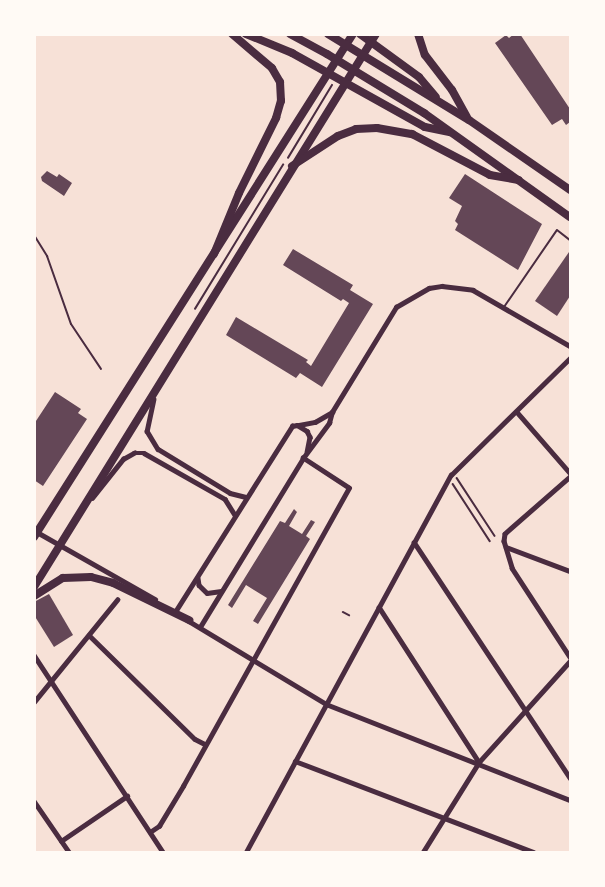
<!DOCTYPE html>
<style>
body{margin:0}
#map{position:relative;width:605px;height:887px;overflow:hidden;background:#f7e1d7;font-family:Quicksand,sans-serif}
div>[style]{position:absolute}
.building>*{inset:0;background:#644757}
.path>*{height:1.5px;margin:-0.75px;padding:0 0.75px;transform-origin:0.75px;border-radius:0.75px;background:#4a2c40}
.service>*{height:2px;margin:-1px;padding:0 1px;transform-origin:1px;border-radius:1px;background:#4a2c40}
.minor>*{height:4.5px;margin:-2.25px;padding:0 2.25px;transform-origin:2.25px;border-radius:2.25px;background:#4a2c40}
.primary>*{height:8px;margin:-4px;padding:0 4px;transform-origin:4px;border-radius:4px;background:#4a2c40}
.trunk>*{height:8px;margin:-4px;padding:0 4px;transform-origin:4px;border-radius:4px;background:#4a2c40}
span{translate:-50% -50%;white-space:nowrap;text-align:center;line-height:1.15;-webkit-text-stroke:6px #fffaf5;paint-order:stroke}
.frame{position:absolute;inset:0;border:36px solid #fffaf5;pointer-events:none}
</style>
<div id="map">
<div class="building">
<i style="clip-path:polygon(514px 34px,520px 34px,570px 109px,570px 122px,566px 125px,562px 119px,552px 125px,495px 43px,506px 35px,509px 38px)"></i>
<i style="clip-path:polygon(47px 171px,57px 177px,59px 174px,72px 183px,64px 196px,42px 181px,41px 177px)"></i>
<i style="clip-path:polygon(465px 174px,542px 224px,518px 270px,455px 230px,458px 224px,455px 221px,462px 206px,449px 198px)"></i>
<i style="clip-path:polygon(293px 249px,353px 285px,350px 290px,373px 304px,322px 387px,300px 373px,296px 378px,226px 335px,236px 317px,308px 360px,306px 362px,311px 366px,349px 303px,343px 299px,341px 301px,283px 265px)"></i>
<i style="clip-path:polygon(569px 252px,570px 296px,557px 316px,535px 301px)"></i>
<i style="clip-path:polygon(55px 392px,81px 409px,78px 413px,87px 419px,43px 486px,34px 480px,34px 424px)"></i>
<i style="clip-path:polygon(294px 509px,297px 512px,289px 526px,302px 534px,311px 520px,315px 522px,306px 536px,310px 539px,258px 624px,253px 621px,267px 598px,246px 585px,232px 608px,228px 605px,280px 521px,285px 523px)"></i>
<i style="clip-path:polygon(49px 594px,73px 635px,54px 647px,34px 615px,34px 602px)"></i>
</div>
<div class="path">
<i style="left:288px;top:158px;width:85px;rotate:-58.9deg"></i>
<i style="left:195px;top:309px;width:169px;rotate:-58.6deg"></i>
<i style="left:457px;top:478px;width:69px;rotate:56.8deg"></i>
<i style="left:453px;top:484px;width:68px;rotate:57deg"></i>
<i style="left:343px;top:612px;width:7px;rotate:27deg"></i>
</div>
<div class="service">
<i style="left:34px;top:235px;width:25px;rotate:58deg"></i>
<i style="left:47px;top:256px;width:72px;rotate:70.6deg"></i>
<i style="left:71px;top:324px;width:54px;rotate:56.3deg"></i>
<i style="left:504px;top:307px;width:93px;rotate:-55.5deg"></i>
<i style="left:557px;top:230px;width:16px;rotate:38deg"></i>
</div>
<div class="minor">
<i style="left:154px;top:399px;width:33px;rotate:102deg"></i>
<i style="left:147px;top:431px;width:21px;rotate:59deg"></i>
<i style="left:158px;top:449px;width:84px;rotate:31.4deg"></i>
<i style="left:230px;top:493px;width:16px;rotate:14deg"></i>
<i style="left:517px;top:412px;width:81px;rotate:49deg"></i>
<i style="left:299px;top:425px;width:16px;rotate:-11deg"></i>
<i style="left:315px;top:422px;width:20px;rotate:-30deg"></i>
<i style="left:570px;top:477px;width:86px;rotate:138.8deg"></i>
<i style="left:505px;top:534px;width:7px;rotate:98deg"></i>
<i style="left:504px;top:541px;width:28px;rotate:73deg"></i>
<i style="left:512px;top:568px;width:106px;rotate:56.9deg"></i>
<i style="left:92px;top:498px;width:50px;rotate:-51.5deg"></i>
<i style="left:123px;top:459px;width:13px;rotate:-29deg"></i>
<i style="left:134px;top:453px;width:10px"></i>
<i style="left:144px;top:453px;width:93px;rotate:29.6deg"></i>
<i style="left:225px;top:499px;width:19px;rotate:58deg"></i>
<i style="left:37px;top:532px;width:136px;rotate:29.6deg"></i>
<i style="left:414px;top:542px;width:283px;rotate:56.5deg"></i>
<i style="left:506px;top:547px;width:68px;rotate:20.6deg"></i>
<i style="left:198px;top:578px;width:7px;rotate:82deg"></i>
<i style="left:199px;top:585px;width:11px;rotate:45deg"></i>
<i style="left:207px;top:593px;width:14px;rotate:-8deg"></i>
<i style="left:379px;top:607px;width:184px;rotate:57.2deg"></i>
<i style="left:175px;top:612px;width:220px;rotate:-57.8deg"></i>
<i style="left:292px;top:426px;width:5px;rotate:-11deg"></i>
<i style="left:297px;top:425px;width:12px;rotate:31deg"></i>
<i style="left:307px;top:431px;width:7px;rotate:63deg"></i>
<i style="left:310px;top:437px;width:15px;rotate:101deg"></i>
<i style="left:187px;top:620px;width:162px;rotate:31.1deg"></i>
<i style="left:326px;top:704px;width:262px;rotate:21.5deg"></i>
<i style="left:200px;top:627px;width:198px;rotate:-58.6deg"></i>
<i style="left:303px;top:458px;width:44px;rotate:-53.4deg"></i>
<i style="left:329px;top:423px;width:11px;rotate:-75deg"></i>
<i style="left:332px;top:412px;width:123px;rotate:-58.6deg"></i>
<i style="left:396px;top:307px;width:38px;rotate:-30deg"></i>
<i style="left:429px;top:288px;width:13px;rotate:-9deg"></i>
<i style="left:442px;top:286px;width:31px;rotate:7deg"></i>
<i style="left:473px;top:290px;width:112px;rotate:30deg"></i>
<i style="left:89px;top:635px;width:148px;rotate:44.5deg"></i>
<i style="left:195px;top:739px;width:11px;rotate:27deg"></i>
<i style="left:34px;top:655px;width:235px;rotate:56.8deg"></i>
<i style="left:34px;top:702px;width:132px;rotate:-50.9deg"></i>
<i style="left:295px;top:761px;width:255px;rotate:20.9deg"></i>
<i style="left:34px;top:801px;width:62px;rotate:55.5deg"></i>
<i style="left:150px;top:832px;width:11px;rotate:-34deg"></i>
<i style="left:159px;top:826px;width:47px;rotate:-59deg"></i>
<i style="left:183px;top:786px;width:341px;rotate:-60.9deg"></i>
<i style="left:349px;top:488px;width:55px;rotate:-146.9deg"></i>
<i style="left:61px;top:841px;width:80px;rotate:-34.3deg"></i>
<i style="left:246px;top:852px;width:429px;rotate:-61.5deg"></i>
<i style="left:451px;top:475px;width:167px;rotate:-44.5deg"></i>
<i style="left:423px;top:852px;width:106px;rotate:-58.1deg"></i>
<i style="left:479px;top:762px;width:136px;rotate:-48deg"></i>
</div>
<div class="primary">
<i style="left:34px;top:537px;width:596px;rotate:-57.62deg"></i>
<i style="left:34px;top:587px;width:650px;rotate:-58.27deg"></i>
<i style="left:34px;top:596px;width:34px;rotate:-32deg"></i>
<i style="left:63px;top:578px;width:28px;rotate:-2deg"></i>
<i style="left:91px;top:577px;width:23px;rotate:15deg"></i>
<i style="left:113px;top:583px;width:85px;rotate:26deg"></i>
</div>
<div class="trunk">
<i style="left:246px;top:34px;width:50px;rotate:22.4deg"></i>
<i style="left:292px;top:53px;width:152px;rotate:29.1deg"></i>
<i style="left:425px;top:127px;width:25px;rotate:12deg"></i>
<i style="left:290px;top:34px;width:42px;rotate:28.4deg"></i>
<i style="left:327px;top:54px;width:114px;rotate:31.3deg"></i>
<i style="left:424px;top:113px;width:179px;rotate:35.5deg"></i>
<i style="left:328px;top:34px;width:165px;rotate:31.4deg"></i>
<i style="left:469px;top:120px;width:123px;rotate:34.7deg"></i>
<i style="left:360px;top:34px;width:73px;rotate:36.1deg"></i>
<i style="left:419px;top:77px;width:26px;rotate:50deg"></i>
<i style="left:418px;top:34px;width:22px;rotate:72deg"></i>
<i style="left:425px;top:55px;width:44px;rotate:52.4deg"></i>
<i style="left:452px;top:90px;width:31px;rotate:61deg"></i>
<i style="left:292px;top:166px;width:55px;rotate:-33.1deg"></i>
<i style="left:338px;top:136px;width:19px;rotate:-21deg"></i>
<i style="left:356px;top:129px;width:21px;rotate:-3deg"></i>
<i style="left:377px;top:128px;width:36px;rotate:10deg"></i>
<i style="left:412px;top:134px;width:88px;rotate:27.7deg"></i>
<i style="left:490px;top:175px;width:29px;rotate:10deg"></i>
<i style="left:214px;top:254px;width:66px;rotate:-67.7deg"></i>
<i style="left:239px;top:193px;width:84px;rotate:-63.7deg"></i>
<i style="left:276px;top:118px;width:18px;rotate:-74deg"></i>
<i style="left:281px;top:101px;width:19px;rotate:-93deg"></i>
<i style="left:280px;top:82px;width:16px;rotate:-120deg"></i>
<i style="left:272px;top:68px;width:52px;rotate:-139.6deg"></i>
</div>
<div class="frame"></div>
</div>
